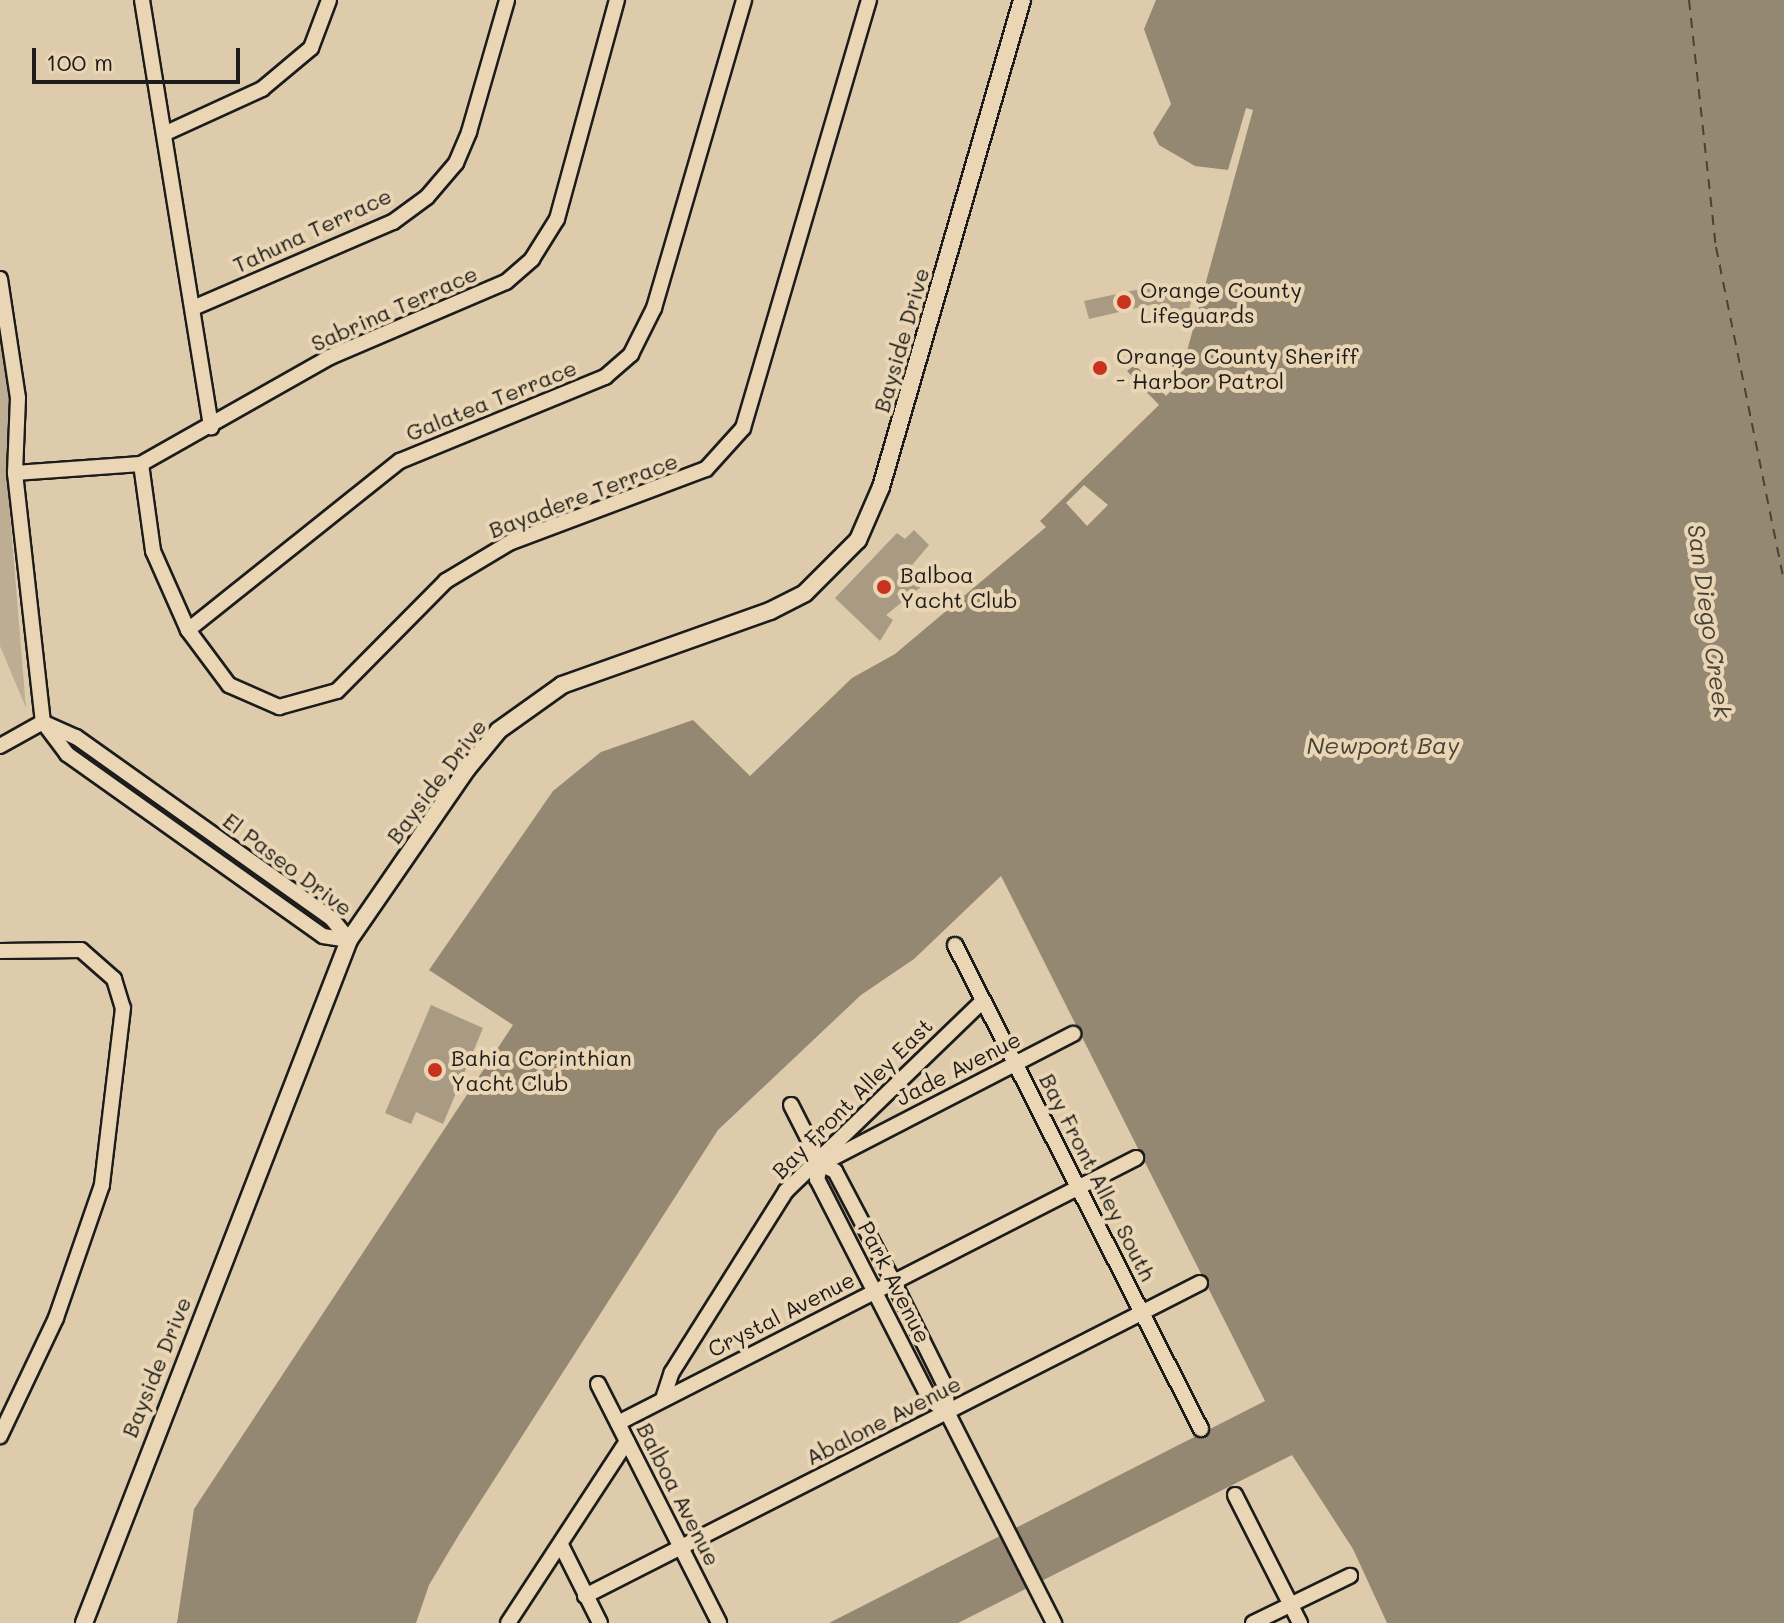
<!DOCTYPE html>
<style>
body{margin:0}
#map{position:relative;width:1784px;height:1623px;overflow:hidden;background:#decbab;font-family:Mali,sans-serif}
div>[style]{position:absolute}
.green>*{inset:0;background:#bdae93}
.water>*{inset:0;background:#948873}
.pier>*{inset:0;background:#decbab}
.ferry>*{height:2px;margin-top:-1px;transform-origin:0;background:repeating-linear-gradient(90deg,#46423a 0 10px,transparent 0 18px)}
.building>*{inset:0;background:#a89a83}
.roads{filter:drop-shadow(2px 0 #1c1c1c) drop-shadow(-2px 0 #1c1c1c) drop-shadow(0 2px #1c1c1c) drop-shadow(0 -2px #1c1c1c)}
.minor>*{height:14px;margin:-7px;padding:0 7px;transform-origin:7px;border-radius:7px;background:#ead6b4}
.major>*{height:16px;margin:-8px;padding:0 8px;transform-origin:8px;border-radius:8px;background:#ead6b4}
.dots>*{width:22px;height:22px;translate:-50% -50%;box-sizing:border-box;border:4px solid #ead6b4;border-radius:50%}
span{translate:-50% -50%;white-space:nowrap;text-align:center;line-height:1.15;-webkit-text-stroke:8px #ead6b4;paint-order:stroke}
.street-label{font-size:22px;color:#1c1c1c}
.poi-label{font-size:22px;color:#1c1c1c}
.left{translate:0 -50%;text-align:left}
.water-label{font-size:24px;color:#46423a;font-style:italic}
.scale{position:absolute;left:32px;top:48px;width:208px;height:36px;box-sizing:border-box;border:4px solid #1c1c1c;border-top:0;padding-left:10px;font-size:24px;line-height:28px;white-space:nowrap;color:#1c1c1c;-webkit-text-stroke:6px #ead6b4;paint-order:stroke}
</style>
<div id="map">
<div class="green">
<i style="clip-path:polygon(0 332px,11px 398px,7px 478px,26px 708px,0 646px)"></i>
</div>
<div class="water">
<i style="clip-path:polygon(1156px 0,1784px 0,1784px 1623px,1387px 1623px,1353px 1549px,1292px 1455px,958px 1623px,829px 1623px,1265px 1401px,1001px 876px,914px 959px,861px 995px,718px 1130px,460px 1533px,429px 1585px,416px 1623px,177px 1623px,194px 1509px,513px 1025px,429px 970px,553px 791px,601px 752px,693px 720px,750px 776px,852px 678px,895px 654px,1046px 527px,1040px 521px,1159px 405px,1127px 371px,1135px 365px,1166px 396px,1178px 384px,1253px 110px,1246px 108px,1228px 170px,1195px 166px,1159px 145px,1153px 133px,1171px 104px,1144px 29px)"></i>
</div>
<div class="pier">
<i style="clip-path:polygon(1084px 485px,1108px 505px,1087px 526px,1066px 503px)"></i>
</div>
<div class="ferry">
<i style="left:1689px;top:0;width:248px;rotate:83.8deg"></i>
<i style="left:1716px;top:247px;width:342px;rotate:78.5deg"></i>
</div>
<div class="building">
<i style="clip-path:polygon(1164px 284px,1195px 291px,1183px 326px,1164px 320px,1167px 309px,1154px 304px,1089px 319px,1084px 301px)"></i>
<i style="clip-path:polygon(914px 530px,929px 545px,912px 565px,928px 581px,886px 615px,893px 620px,880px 641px,835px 598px,897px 533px,905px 539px)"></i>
<i style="clip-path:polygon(431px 1005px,483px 1028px,443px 1124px,416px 1112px,411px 1124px,385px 1113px)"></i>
</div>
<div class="roads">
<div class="minor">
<i style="left:142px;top:0;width:433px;rotate:80.8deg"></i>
<i style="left:166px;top:133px;width:106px;rotate:-24.6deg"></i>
<i style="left:262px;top:89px;width:64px;rotate:-39.9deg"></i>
<i style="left:311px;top:48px;width:51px;rotate:-69.4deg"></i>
<i style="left:0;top:279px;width:120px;rotate:81.4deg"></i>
<i style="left:18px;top:398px;width:75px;rotate:92.3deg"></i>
<i style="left:15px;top:473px;width:251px;rotate:83.6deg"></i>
<i style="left:43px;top:722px;width:40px;rotate:53deg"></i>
<i style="left:67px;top:754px;width:314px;rotate:35.4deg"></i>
<i style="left:323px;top:936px;width:26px;rotate:9deg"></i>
<i style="left:193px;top:308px;width:218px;rotate:-23.3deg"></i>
<i style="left:393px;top:222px;width:42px;rotate:-36.3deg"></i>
<i style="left:427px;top:197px;width:45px;rotate:-49.5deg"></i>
<i style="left:456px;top:163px;width:34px;rotate:-67deg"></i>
<i style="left:469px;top:132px;width:137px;rotate:-73.9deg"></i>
<i style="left:141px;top:464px;width:88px;rotate:82.1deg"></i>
<i style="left:153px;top:551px;width:86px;rotate:66.1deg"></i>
<i style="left:188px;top:630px;width:69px;rotate:53.3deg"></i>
<i style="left:229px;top:685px;width:55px;rotate:23.7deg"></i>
<i style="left:279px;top:707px;width:60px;rotate:-15.4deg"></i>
<i style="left:337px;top:691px;width:155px;rotate:-45.3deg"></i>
<i style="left:446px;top:581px;width:74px;rotate:-31.1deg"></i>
<i style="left:509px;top:543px;width:210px;rotate:-20.6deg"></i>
<i style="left:706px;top:469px;width:55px;rotate:-47.9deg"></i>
<i style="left:743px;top:428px;width:446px;rotate:-73.6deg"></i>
<i style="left:15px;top:473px;width:126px;rotate:-4.1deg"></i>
<i style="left:141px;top:464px;width:217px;rotate:-29.5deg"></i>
<i style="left:330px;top:357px;width:191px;rotate:-23.1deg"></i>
<i style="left:506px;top:282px;width:35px;rotate:-41deg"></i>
<i style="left:532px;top:259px;width:47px;rotate:-58deg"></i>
<i style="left:557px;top:219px;width:227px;rotate:-74.7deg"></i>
<i style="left:188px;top:630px;width:271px;rotate:-38.6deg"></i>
<i style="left:400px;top:461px;width:222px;rotate:-22.3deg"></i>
<i style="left:605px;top:377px;width:35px;rotate:-41deg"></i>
<i style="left:631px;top:354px;width:51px;rotate:-63.4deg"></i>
<i style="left:654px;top:308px;width:321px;rotate:-73.7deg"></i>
<i style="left:44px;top:723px;width:35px;rotate:24deg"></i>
<i style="left:76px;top:737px;width:314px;rotate:35.4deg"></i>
<i style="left:332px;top:919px;width:27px;rotate:51deg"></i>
<i style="left:0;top:746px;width:49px;rotate:-29.2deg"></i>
<i style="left:955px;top:945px;width:543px;rotate:63.06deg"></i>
<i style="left:0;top:951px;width:81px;rotate:-0.7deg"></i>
<i style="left:81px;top:950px;width:44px;rotate:41.3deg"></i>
<i style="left:114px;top:979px;width:30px;rotate:73deg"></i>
<i style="left:123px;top:1008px;width:178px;rotate:96.8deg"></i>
<i style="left:102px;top:1185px;width:141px;rotate:109.1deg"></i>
<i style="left:56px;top:1318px;width:131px;rotate:115.4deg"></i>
<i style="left:791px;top:1105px;width:66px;rotate:63deg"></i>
<i style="left:821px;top:1164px;width:16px;rotate:27deg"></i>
<i style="left:835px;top:1171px;width:124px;rotate:62.2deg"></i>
<i style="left:893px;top:1281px;width:119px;rotate:63.6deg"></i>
<i style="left:946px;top:1388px;width:24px;rotate:88deg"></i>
<i style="left:947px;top:1412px;width:237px;rotate:63.1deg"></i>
<i style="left:821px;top:1164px;width:16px;rotate:105deg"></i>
<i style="left:817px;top:1179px;width:248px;rotate:62.9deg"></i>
<i style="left:930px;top:1400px;width:21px;rotate:35deg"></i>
<i style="left:821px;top:1164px;width:284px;rotate:-27.3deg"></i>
<i style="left:598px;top:1384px;width:268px;rotate:63.1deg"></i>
<i style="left:663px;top:1399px;width:28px;rotate:-72deg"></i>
<i style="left:672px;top:1372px;width:214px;rotate:-57.8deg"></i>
<i style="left:786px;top:1191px;width:274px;rotate:-44deg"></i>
<i style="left:618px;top:1423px;width:582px;rotate:-27.09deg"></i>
<i style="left:1235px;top:1495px;width:144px;rotate:63.1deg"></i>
<i style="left:561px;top:1545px;width:87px;rotate:63.4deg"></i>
<i style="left:585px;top:1596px;width:690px;rotate:-26.97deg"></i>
<i style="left:508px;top:1623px;width:217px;rotate:-56.8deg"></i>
<i style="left:1253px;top:1623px;width:108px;rotate:-25.9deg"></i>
</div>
<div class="major">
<i style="left:84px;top:1623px;width:733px;rotate:-68.79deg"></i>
<i style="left:349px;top:940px;width:208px;rotate:-55.4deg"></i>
<i style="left:467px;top:769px;width:50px;rotate:-50.6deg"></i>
<i style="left:499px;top:730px;width:77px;rotate:-35.5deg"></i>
<i style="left:562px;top:685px;width:221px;rotate:-19.6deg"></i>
<i style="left:770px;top:611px;width:39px;rotate:-27deg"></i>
<i style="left:805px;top:593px;width:75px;rotate:-45deg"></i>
<i style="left:858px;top:540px;width:58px;rotate:-66.5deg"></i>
<i style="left:881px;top:487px;width:507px;rotate:-73.85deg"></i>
</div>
</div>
<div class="dots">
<i style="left:1124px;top:302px;background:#c8321e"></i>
<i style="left:1100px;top:368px;background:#c8321e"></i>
<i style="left:884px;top:587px;background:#c8321e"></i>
<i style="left:435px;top:1070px;background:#c8321e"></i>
</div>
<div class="street-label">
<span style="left:312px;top:230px;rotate:-25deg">Tahuna Terrace</span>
<span style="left:394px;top:308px;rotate:-24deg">Sabrina Terrace</span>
<span style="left:901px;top:340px;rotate:-74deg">Bayside Drive</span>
<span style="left:491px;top:400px;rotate:-22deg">Galatea Terrace</span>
<span style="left:583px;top:495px;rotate:-21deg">Bayadere Terrace</span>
<span style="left:436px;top:781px;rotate:-53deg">Bayside Drive</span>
<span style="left:288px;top:864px;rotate:37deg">El Paseo Drive</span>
<span style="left:958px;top:1068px;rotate:-27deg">Jade Avenue</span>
<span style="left:852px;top:1098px;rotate:-45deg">Bay Front Alley East</span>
<span style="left:1098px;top:1177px;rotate:63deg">Bay Front Alley South</span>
<span style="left:895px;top:1282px;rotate:63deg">Park Avenue</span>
<span style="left:781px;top:1314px;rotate:-27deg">Crystal Avenue</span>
<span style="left:156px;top:1367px;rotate:-68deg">Bayside Drive</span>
<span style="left:883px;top:1420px;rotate:-27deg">Abalone Avenue</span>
<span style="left:679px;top:1494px;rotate:63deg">Balboa Avenue</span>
</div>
<div class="poi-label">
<span class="left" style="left:1140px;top:302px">Orange County<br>Lifeguards</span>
<span class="left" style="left:1116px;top:368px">Orange County Sheriff<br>- Harbor Patrol</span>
<span class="left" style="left:900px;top:587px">Balboa<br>Yacht Club</span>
<span class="left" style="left:451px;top:1070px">Bahia Corinthian<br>Yacht Club</span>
</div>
<div class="water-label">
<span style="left:1710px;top:621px;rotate:82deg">San Diego Creek</span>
<span style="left:1383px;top:745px">Newport Bay</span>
</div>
<div class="scale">100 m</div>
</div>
